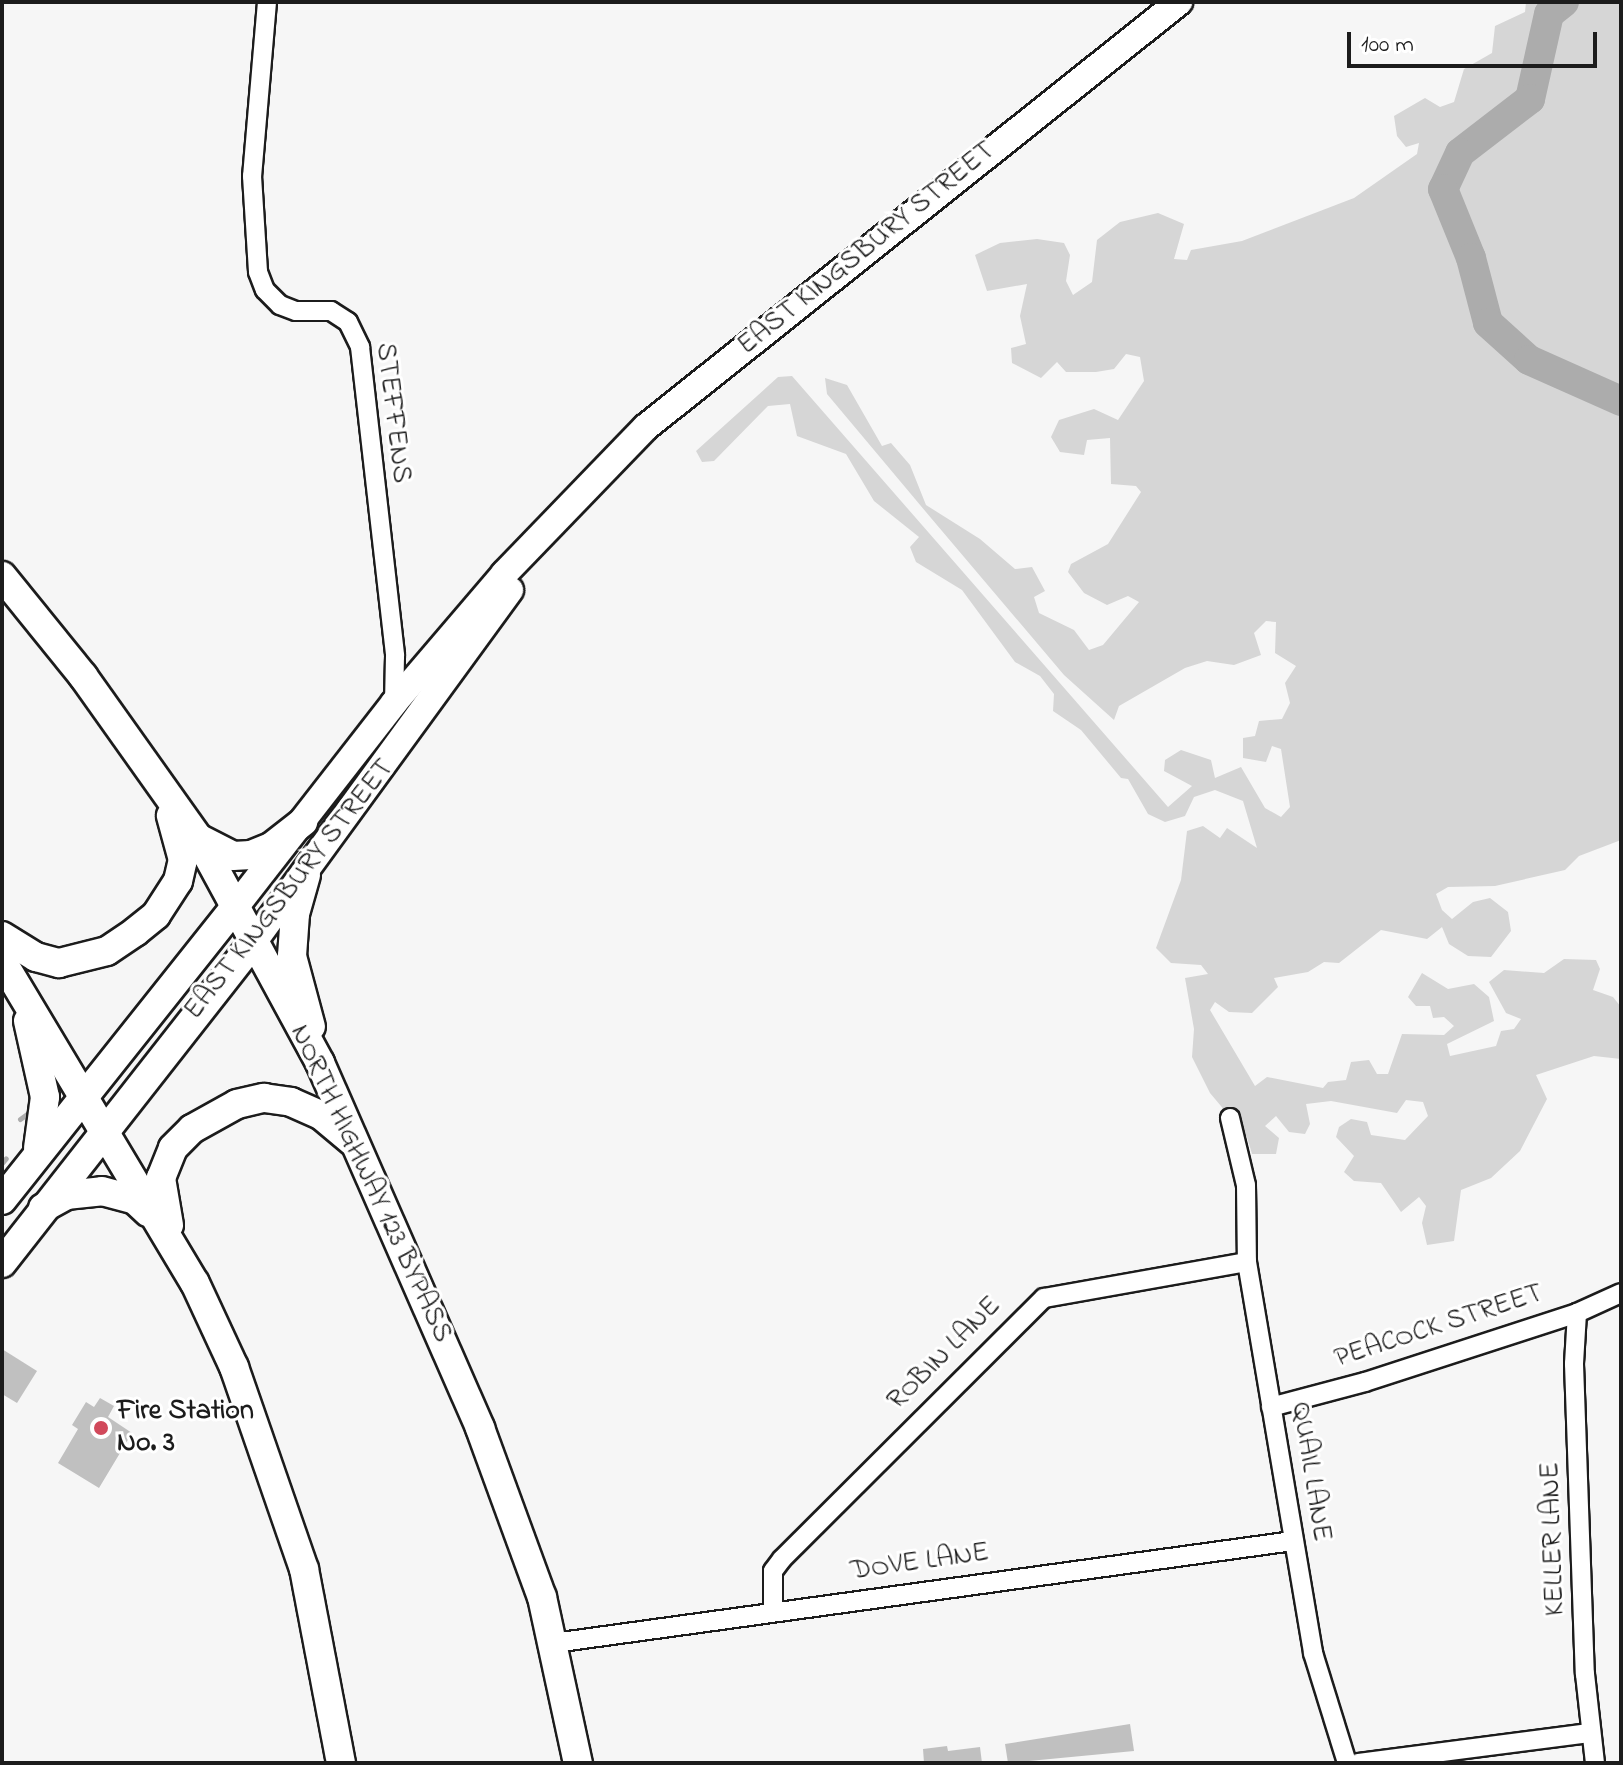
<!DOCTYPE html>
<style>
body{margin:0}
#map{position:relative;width:1623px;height:1765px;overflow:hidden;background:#f6f6f6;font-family:"Indie Flower",sans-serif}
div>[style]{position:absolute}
.green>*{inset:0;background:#d6d6d6}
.stream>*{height:5px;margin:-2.5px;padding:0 2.5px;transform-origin:2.5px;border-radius:2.5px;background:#acacac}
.river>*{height:30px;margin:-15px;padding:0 15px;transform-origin:15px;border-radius:15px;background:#acacac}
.building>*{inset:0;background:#c0c0c0}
.roads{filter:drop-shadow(2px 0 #1c1c1c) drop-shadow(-2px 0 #1c1c1c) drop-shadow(0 2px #1c1c1c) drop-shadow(0 -2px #1c1c1c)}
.street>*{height:18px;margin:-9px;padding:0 9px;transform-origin:9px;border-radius:9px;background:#fff}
.secondary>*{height:26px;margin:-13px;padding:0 13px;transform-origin:13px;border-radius:13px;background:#fff}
.primary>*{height:28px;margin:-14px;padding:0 14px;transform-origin:14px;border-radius:14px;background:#fff}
.dots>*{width:22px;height:22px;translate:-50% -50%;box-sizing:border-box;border:4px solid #fff;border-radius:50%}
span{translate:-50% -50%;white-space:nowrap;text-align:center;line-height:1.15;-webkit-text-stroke:6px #fff;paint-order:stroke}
.street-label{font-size:28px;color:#1c1c1c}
.poi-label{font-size:28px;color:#1c1c1c;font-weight:700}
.left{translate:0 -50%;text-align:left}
.frame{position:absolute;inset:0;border:4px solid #1c1c1c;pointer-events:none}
.scale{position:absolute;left:1347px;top:32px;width:250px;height:36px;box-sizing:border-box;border:4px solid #1c1c1c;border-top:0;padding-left:10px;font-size:24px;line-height:28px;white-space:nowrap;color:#1c1c1c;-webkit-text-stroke:6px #fff;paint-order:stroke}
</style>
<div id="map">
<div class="green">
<i style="clip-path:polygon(1526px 2px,1621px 2px,1621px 840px,1579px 856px,1565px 870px,1495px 886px,1448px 887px,1436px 894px,1442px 910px,1452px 919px,1473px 902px,1490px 898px,1508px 912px,1511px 931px,1491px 957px,1468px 956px,1449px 944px,1442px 927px,1427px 939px,1381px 930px,1339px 963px,1324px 962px,1308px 972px,1274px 978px,1278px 987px,1252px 1013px,1229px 1012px,1215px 1002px,1210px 1010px,1255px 1086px,1267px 1077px,1323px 1088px,1328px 1082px,1346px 1080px,1351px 1062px,1369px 1060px,1377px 1074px,1388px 1074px,1402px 1034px,1444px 1035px,1454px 1026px,1444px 1017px,1433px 1018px,1430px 1006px,1416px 1006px,1408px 997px,1422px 973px,1448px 989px,1474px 984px,1489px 997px,1494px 1021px,1447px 1044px,1450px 1056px,1496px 1046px,1501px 1031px,1514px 1029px,1521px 1019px,1506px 1013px,1489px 982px,1504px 970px,1544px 973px,1564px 959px,1596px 960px,1600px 969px,1593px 990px,1613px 997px,1621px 1007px,1621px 1059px,1594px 1056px,1536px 1075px,1547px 1099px,1520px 1151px,1491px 1178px,1461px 1190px,1454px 1241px,1427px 1245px,1422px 1223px,1426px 1206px,1419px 1197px,1401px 1212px,1381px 1183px,1354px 1181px,1344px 1172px,1354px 1156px,1336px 1137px,1339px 1127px,1351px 1119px,1367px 1122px,1371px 1135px,1405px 1140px,1428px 1116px,1423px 1102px,1406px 1100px,1397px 1113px,1331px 1101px,1306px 1104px,1310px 1124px,1305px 1134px,1289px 1132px,1276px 1116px,1265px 1126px,1279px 1138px,1276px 1154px,1252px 1154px,1247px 1137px,1210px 1093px,1192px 1057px,1194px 1029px,1185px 978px,1208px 974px,1201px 965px,1171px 963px,1156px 948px,1181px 880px,1187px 831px,1203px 826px,1220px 838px,1227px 828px,1257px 848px,1243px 801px,1215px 790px,1194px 797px,1185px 816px,1165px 822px,1148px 814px,1128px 779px,1121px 778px,1081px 730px,1053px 711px,1054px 694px,1040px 676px,1015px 662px,962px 590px,916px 562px,910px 547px,919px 537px,874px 501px,846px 454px,797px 436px,790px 404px,768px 406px,714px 461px,702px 462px,696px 451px,778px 377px,792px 376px,1168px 807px,1192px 786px,1164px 771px,1165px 760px,1181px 750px,1211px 760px,1215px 778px,1241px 767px,1265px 808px,1281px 817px,1290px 807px,1281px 749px,1272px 746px,1266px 762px,1243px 758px,1243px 738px,1255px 736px,1259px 721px,1282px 719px,1290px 703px,1285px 683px,1296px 666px,1275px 653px,1276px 622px,1266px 621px,1254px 633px,1261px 655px,1234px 665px,1207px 661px,1185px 668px,1119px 706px,1114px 720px,1064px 675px,931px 518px,827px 394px,825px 378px,847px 385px,882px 446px,891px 443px,910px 465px,926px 505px,980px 539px,1015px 569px,1032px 567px,1045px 591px,1034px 597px,1039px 613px,1074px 630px,1089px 650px,1103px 645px,1139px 602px,1128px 596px,1107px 605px,1084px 593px,1068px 572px,1071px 564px,1108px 544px,1141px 492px,1136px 486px,1111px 484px,1110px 438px,1087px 440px,1084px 455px,1060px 452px,1051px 437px,1059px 420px,1094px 409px,1118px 420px,1144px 381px,1140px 357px,1126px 354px,1114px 369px,1096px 372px,1066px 372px,1057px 362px,1041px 378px,1012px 363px,1011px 348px,1026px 344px,1020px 316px,1027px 284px,987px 291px,975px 255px,1000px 243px,1037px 239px,1064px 243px,1070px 255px,1066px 281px,1073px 295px,1092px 282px,1097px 240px,1120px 222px,1158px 213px,1184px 224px,1174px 259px,1187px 260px,1191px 250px,1242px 241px,1354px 198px,1417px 154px,1419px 143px,1406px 147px,1397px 136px,1394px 116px,1425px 98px,1440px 107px,1454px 102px,1464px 69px,1492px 53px,1495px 26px,1525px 12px)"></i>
</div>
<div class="stream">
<i style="left:20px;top:1119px;width:17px;rotate:-36deg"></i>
<i style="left:2px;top:1163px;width:6px;rotate:-51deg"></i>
</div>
<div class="river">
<i style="left:1564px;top:2px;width:19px;rotate:141deg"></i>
<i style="left:1549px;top:14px;width:87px;rotate:102.6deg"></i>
<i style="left:1530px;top:99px;width:88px;rotate:142.4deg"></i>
<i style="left:1460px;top:153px;width:40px;rotate:115deg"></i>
<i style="left:1443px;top:189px;width:74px;rotate:67.9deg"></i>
<i style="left:1471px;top:258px;width:67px;rotate:75.3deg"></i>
<i style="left:1488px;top:323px;width:55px;rotate:42.1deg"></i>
<i style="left:1529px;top:360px;width:101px;rotate:24deg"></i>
</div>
<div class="building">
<i style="clip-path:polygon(2px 1349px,37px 1371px,17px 1403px,2px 1394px)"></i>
<i style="clip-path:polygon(100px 1398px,114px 1406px,108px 1417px,132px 1433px,99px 1488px,58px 1463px,78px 1429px,72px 1425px,86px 1402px,94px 1407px)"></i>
<i style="clip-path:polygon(1130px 1724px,1134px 1751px,1008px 1763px,1005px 1744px)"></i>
<i style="clip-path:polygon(947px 1746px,948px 1751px,980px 1747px,982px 1763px,924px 1763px,923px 1749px)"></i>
</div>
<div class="roads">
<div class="street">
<i style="left:267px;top:2px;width:175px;rotate:94.9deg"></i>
<i style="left:252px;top:176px;width:96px;rotate:86.4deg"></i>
<i style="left:258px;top:272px;width:19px;rotate:69deg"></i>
<i style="left:265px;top:290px;width:21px;rotate:45deg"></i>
<i style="left:280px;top:305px;width:17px;rotate:21deg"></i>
<i style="left:296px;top:311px;width:35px"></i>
<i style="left:331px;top:311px;width:20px;rotate:33deg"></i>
<i style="left:348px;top:322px;width:28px;rotate:64deg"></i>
<i style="left:360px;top:347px;width:311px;rotate:83.5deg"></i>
<i style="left:395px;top:656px;width:47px;rotate:91.2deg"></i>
<i style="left:1230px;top:1118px;width:69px;rotate:76.6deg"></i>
<i style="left:1246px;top:1185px;width:77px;rotate:89.3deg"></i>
<i style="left:1247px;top:1262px;width:397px;rotate:80.4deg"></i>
<i style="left:1313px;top:1653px;width:115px;rotate:72.8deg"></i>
<i style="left:1577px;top:1313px;width:51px;rotate:93.4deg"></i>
<i style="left:1574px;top:1364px;width:310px;rotate:88deg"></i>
<i style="left:1585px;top:1674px;width:90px;rotate:83.6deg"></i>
<i style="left:1271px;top:1407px;width:97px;rotate:-14.9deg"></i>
<i style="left:1365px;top:1382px;width:223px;rotate:-18deg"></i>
<i style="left:1577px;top:1313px;width:48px;rotate:-24.4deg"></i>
<i style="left:773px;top:1612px;width:41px;rotate:-90deg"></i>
<i style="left:773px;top:1571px;width:15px;rotate:-53deg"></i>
<i style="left:782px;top:1559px;width:370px;rotate:-44.9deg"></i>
<i style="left:1044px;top:1298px;width:206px;rotate:-10.1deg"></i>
<i style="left:554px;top:1643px;width:746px;rotate:-7.86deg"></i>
<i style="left:1358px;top:1763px;width:232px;rotate:-7.4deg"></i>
</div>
<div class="secondary">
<i style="left:233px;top:910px;width:262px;rotate:-52.1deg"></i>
<i style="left:394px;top:703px;width:170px;rotate:-49.5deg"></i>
<i style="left:504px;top:574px;width:204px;rotate:-46deg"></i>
<i style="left:646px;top:427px;width:682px;rotate:-38.57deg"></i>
<i style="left:252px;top:944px;width:438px;rotate:-53.9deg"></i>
</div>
<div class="primary">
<i style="left:2px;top:576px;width:129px;rotate:51deg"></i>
<i style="left:83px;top:676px;width:199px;rotate:54.6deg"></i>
<i style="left:198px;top:838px;width:256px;rotate:61.5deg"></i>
<i style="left:320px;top:1063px;width:399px;rotate:66.3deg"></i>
<i style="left:480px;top:1428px;width:180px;rotate:69.9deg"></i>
<i style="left:542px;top:1597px;width:170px;rotate:77.8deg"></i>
<i style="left:198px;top:838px;width:39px;rotate:27deg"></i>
<i style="left:233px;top:856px;width:18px;rotate:-3deg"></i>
<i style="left:251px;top:855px;width:22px;rotate:-22deg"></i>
<i style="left:271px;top:847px;width:41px;rotate:-38deg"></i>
<i style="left:306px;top:875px;width:41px;rotate:105.8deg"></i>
<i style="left:295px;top:914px;width:42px;rotate:94.1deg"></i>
<i style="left:292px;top:956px;width:73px;rotate:75deg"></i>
<i style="left:2px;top:936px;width:40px;rotate:32deg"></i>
<i style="left:36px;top:957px;width:24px;rotate:15deg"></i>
<i style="left:59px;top:963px;width:49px;rotate:-14deg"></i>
<i style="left:107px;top:951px;width:34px;rotate:-34deg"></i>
<i style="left:135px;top:932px;width:27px;rotate:-39deg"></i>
<i style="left:156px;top:915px;width:40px;rotate:-57.1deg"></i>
<i style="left:178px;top:881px;width:22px;rotate:-77deg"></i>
<i style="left:183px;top:860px;width:46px;rotate:-105.3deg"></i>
<i style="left:2px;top:961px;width:375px;rotate:59.1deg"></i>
<i style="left:195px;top:1283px;width:93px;rotate:65.1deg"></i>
<i style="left:234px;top:1367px;width:214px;rotate:70.9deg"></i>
<i style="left:304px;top:1569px;width:197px;rotate:79.2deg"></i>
<i style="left:28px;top:1021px;width:78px;rotate:77.4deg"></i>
<i style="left:45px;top:1097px;width:51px;rotate:97.8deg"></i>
<i style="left:2px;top:1200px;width:371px;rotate:-51.5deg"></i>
<i style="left:43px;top:1208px;width:26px;rotate:-29deg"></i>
<i style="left:66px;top:1195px;width:36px;rotate:-6deg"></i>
<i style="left:102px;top:1191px;width:34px;rotate:15deg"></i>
<i style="left:135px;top:1200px;width:18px;rotate:43deg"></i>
<i style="left:169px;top:1225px;width:48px;rotate:-99.7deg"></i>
<i style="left:161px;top:1178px;width:32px;rotate:-68deg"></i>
<i style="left:173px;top:1148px;width:27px;rotate:-45deg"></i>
<i style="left:192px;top:1129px;width:51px;rotate:-29.1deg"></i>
<i style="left:237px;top:1104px;width:28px;rotate:-13deg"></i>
<i style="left:264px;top:1098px;width:27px;rotate:8deg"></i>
<i style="left:291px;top:1102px;width:34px;rotate:24deg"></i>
<i style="left:322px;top:1116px;width:39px;rotate:40deg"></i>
<i style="left:2px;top:1263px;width:405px;rotate:-51.9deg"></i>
</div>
</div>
<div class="dots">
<i style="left:101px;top:1428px;background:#d1495b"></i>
</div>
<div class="street-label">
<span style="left:867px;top:249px;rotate:-39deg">EAST KINGSBURY STREET</span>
<span style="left:392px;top:413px;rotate:83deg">STEFFENS</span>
<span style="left:290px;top:890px;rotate:-52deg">EAST KINGSBURY STREET</span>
<span style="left:370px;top:1184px;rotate:65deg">NORTH HIGHWAY 123 BYPASS</span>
<span style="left:1439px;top:1327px;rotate:-18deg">PEACOCK STREET</span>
<span style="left:945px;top:1354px;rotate:-45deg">ROBIN LANE</span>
<span style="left:1310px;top:1472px;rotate:81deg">QUAIL LANE</span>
<span style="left:1554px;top:1539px;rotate:-92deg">KELLER LANE</span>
<span style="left:920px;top:1563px;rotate:-8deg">DOVE LANE</span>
</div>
<div class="poi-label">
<span class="left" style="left:117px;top:1428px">Fire Station<br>No. 3</span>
</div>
<div class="frame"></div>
<div class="scale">100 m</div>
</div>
